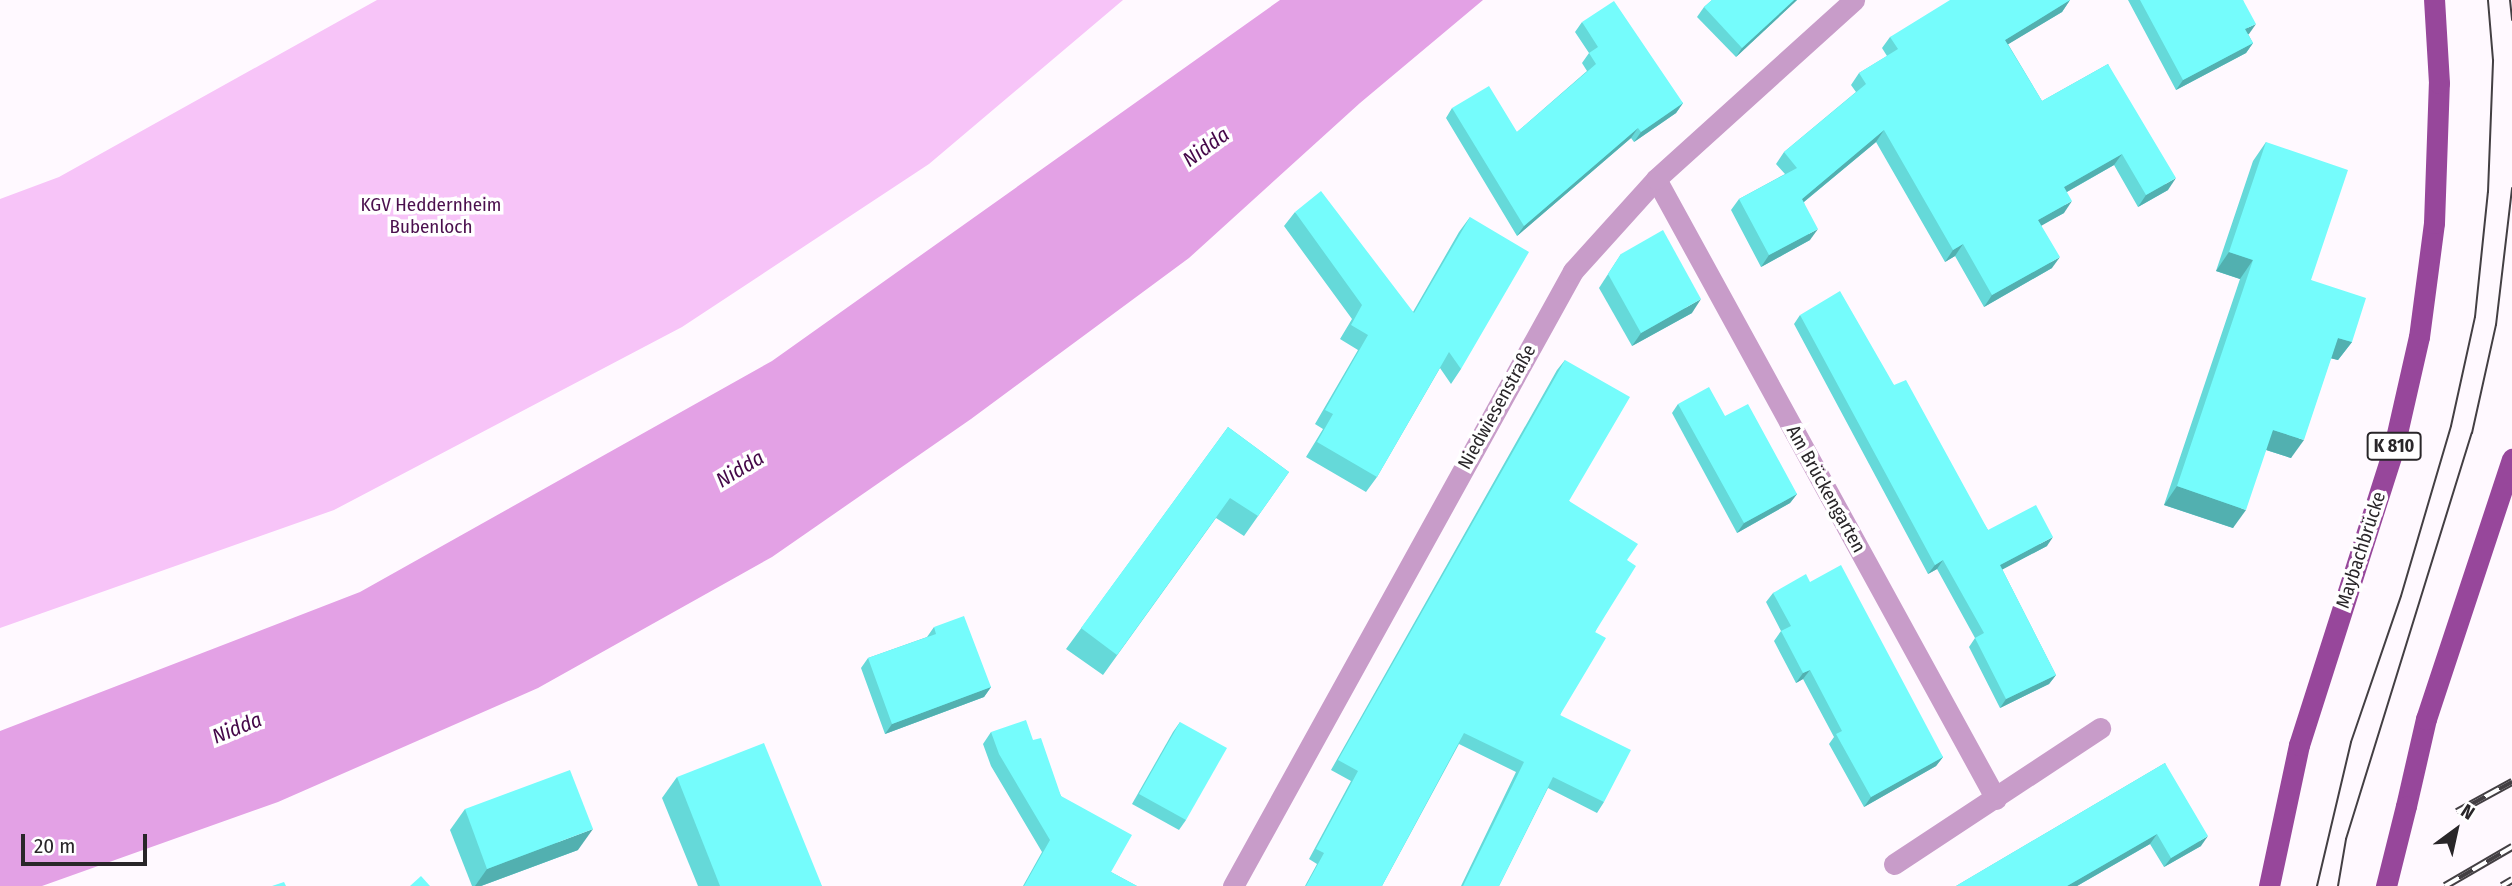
<!DOCTYPE html>
<meta charset="utf-8">
<style>
body{margin:0}
#map{position:relative;width:2512px;height:886px;overflow:hidden;background:#fff9ff;font-family:"Fira Sans Condensed",sans-serif}
div>[style]{position:absolute}
.green>*{inset:0;background:#f7c4f8}
.water>*{inset:0;background:#e3a1e5}
.street>*{height:21px;margin:-10.5px;padding:0 10.5px;transform-origin:10.5px;border-radius:10.5px;background:#c89cc9}
.primary>*{height:21px;margin:-10.5px;padding:0 10.5px;transform-origin:10.5px;border-radius:10.5px;background:#97479b}
.tram>*{height:2px;margin:-1px;padding:0 1px;transform-origin:1px;border-radius:1px;background:#433f43}
.rail>*{height:8px;margin-top:-4px;transform-origin:0;background:repeating-linear-gradient(90deg,#fff 0 16px,#433f43 0 32px);box-sizing:border-box;border-block:2px solid #433f43}
.primary-bridge>*{height:21px;margin:-10.5px;padding:0 10.5px;transform-origin:10.5px;border-radius:10.5px;background:#97479b}
.wall>*{inset:0;background:#65d9d9}
.shaded-wall>*{inset:0;background:#52b0b0}
.building>*{inset:0;background:#75fcfc}
span{translate:-50% -50%;white-space:nowrap;text-align:center;line-height:1.15;-webkit-text-stroke:7px #fff;paint-order:stroke}
.shield-label span{padding:2px 5px;background:#fff;border:2px solid;border-radius:5px;-webkit-text-stroke-width:0}
.shield-label{font-size:18px;color:#292629;font-weight:700}
.park-label{font-size:19px;color:#4b104e}
.street-label{font-size:19px;color:#292629}
.water-label{font-size:21px;color:#440748;font-style:italic}
.north{position:absolute;left:2421px;top:795px;width:70px;height:70px;-webkit-text-stroke:5px #fff;paint-order:stroke;rotate:33deg;font-size:19px;font-weight:700;line-height:28px;text-align:center;color:#292629}
.north::after{content:'';display:block;margin:auto;width:24px;height:32px;background:#292629;clip-path:polygon(50% 0,100% 100%,50% 72%,0 100%)}
.scale{position:absolute;left:21px;top:834px;width:126px;height:32px;box-sizing:border-box;border:4px solid #292629;border-top:0;padding-left:9px;font-size:21px;line-height:24px;white-space:nowrap;color:#292629;-webkit-text-stroke:5px #fff;paint-order:stroke}
</style>
<div id="map">
<div class="green">
<i style="clip-path:polygon(377px 0,1123px 0,929px 164px,682px 327px,334px 510px,0 628px,0 199px,59px 177px)"></i>
</div>
<div class="water">
<i style="clip-path:polygon(1280px 0,1483px 0,1360px 103px,1189px 258px,971px 419px,772px 557px,538px 688px,278px 802px,42px 886px,0 886px,0 731px,360px 592px,772px 361px)"></i>
</div>
<div class="street">
<i style="left:1656px;top:179px;width:707px;rotate:61.26deg"></i>
<i style="left:1894px;top:864px;width:247px;rotate:-33.4deg"></i>
<i style="left:1233px;top:886px;width:703px;rotate:-61.06deg"></i>
<i style="left:1573px;top:271px;width:124px;rotate:-47.9deg"></i>
<i style="left:1656px;top:179px;width:267px;rotate:-42.1deg"></i>
</div>
<div class="primary">
<i style="left:2406px;top:806px;width:89px;rotate:-77.1deg"></i>
<i style="left:2426px;top:719px;width:274px;rotate:-71.7deg"></i>
<i style="left:2269px;top:886px;width:144px;rotate:-78deg"></i>
<i style="left:2299px;top:745px;width:309px;rotate:-72.3deg"></i>
<i style="left:2393px;top:451px;width:117px;rotate:-77.2deg"></i>
<i style="left:2419px;top:337px;width:115px;rotate:-82.5deg"></i>
<i style="left:2434px;top:223px;width:140px;rotate:-88deg"></i>
<i style="left:2439px;top:83px;width:83px;rotate:-93.4deg"></i>
</div>
<div class="tram">
<i style="left:2510px;top:0;width:20px;rotate:84deg"></i>
<i style="left:2317px;top:886px;width:148px;rotate:-76.7deg"></i>
<i style="left:2351px;top:742px;width:154px;rotate:-71.1deg"></i>
<i style="left:2401px;top:596px;width:177px;rotate:-73.6deg"></i>
<i style="left:2451px;top:426px;width:112px;rotate:-77.6deg"></i>
<i style="left:2475px;top:317px;width:126px;rotate:-84.1deg"></i>
<i style="left:2488px;top:192px;width:132px;rotate:-87.8deg"></i>
<i style="left:2493px;top:60px;width:60px;rotate:-94.8deg"></i>
<i style="left:2338px;top:886px;width:48px;rotate:-80.3deg"></i>
<i style="left:2346px;top:839px;width:425px;rotate:-72.8deg"></i>
<i style="left:2472px;top:433px;width:111px;rotate:-77.5deg"></i>
<i style="left:2496px;top:325px;width:138px;rotate:-83.3deg"></i>
</div>
<div class="rail">
<i style="left:2457px;top:812px;width:63px;rotate:-28.6deg"></i>
<i style="left:2445px;top:886px;width:78px;rotate:-30.2deg"></i>
<i style="left:2502px;top:886px;width:12px;rotate:-31deg"></i>
</div>
<div class="primary-bridge">
<i style="left:2386px;top:886px;width:82px;rotate:-76deg"></i>
</div>
<div class="wall">
<i style="clip-path:polygon(1712px 0,1797px 0,1736px 57px,1697px 17px,1704px 7px)"></i>
<i style="clip-path:polygon(2070px 0,2062px 12px,2008px 44px,2042px 101px,2108px 64px,2168px 190px,2138px 207px,2114px 165px,2067px 192px,2064px 213px,2041px 225px,2052px 268px,1984px 307px,1955px 256px,1945px 262px,1876px 142px,1804px 202px,1810px 240px,1761px 267px,1731px 210px,1739px 199px,1785px 174px,1776px 164px,1784px 152px,1856px 92px,1851px 85px,1859px 73px,1887px 56px,1882px 48px,1890px 37px)"></i>
<i style="clip-path:polygon(2128px 0,2243px 0,2249px 34px,2248px 34px,2253px 43px,2246px 53px,2176px 90px)"></i>
<i style="clip-path:polygon(1582px 22px,1683px 103px,1676px 113px,1634px 142px,1631px 138px,1517px 236px,1446px 118px,1452px 108px,1517px 132px,1587px 71px,1582px 63px,1589px 53px,1575px 32px)"></i>
<i style="clip-path:polygon(2266px 142px,2311px 280px,2352px 342px,2338px 360px,2331px 358px,2291px 458px,2266px 450px,2233px 528px,2164px 505px,2240px 279px,2216px 271px,2253px 161px)"></i>
<i style="clip-path:polygon(1295px 212px,1413px 312px,1459px 232px,1470px 217px,1461px 369px,1451px 384px,1440px 368px,1377px 477px,1366px 492px,1306px 457px,1323px 429px,1315px 424px,1358px 350px,1340px 339px,1352px 319px,1284px 226px)"></i>
<i style="clip-path:polygon(1621px 254px,1692px 313px,1632px 346px,1599px 288px)"></i>
<i style="clip-path:polygon(1800px 315px,1894px 385px,1988px 530px,2047px 546px,2002px 569px,2056px 675px,2049px 684px,2000px 708px,1969px 647px,1975px 638px,1937px 569px,1928px 574px,1794px 324px)"></i>
<i style="clip-path:polygon(1565px 360px,1569px 501px,1627px 560px,1595px 632px,1560px 715px,1604px 802px,1597px 813px,1548px 788px,1499px 886px,1461px 886px,1516px 772px,1459px 744px,1382px 886px,1305px 886px,1317px 864px,1309px 859px,1351px 781px,1331px 770px,1557px 370px)"></i>
<i style="clip-path:polygon(1678px 404px,1725px 416px,1797px 494px,1790px 503px,1737px 533px,1672px 413px)"></i>
<i style="clip-path:polygon(1228px 427px,1289px 472px,1244px 536px,1216px 518px,1103px 675px,1066px 649px)"></i>
<i style="clip-path:polygon(1810px 582px,1943px 757px,1936px 766px,1864px 807px,1829px 744px,1834px 737px,1803px 679px,1796px 683px,1774px 641px,1781px 631px,1766px 602px,1773px 593px)"></i>
<i style="clip-path:polygon(934px 627px,991px 687px,984px 697px,885px 734px,861px 668px,868px 658px,927px 637px)"></i>
<i style="clip-path:polygon(1180px 722px,1186px 820px,1179px 830px,1132px 804px,1173px 732px)"></i>
<i style="clip-path:polygon(991px 732px,1033px 740px,1061px 796px,1111px 872px,1137px 886px,1023px 886px,1042px 852px,991px 766px,983px 744px)"></i>
<i style="clip-path:polygon(2165px 763px,2201px 846px,2164px 867px,2150px 844px,2077px 886px,1956px 886px)"></i>
<i style="clip-path:polygon(677px 777px,822px 886px,698px 886px,662px 798px)"></i>
<i style="clip-path:polygon(465px 809px,578px 850px,481px 886px,472px 886px,450px 830px)"></i>
</div>
<div class="shaded-wall">
<i style="clip-path:polygon(1794px 0,1797px 0,1736px 57px,1742px 48px)"></i>
<i style="clip-path:polygon(2070px 0,2062px 12px,1997px 51px,2005px 40px)"></i>
<i style="clip-path:polygon(2256px 24px,2249px 34px,2238px 39px,2245px 29px)"></i>
<i style="clip-path:polygon(2253px 43px,2246px 53px,2176px 90px,2183px 80px)"></i>
<i style="clip-path:polygon(1683px 103px,1676px 113px,1634px 142px,1641px 132px)"></i>
<i style="clip-path:polygon(1638px 128px,1631px 138px,1517px 236px,1524px 226px)"></i>
<i style="clip-path:polygon(1884px 130px,1876px 142px,1794px 210px,1802px 199px)"></i>
<i style="clip-path:polygon(2122px 154px,2114px 165px,2056px 198px,2064px 187px)"></i>
<i style="clip-path:polygon(2176px 178px,2168px 190px,2138px 207px,2146px 195px)"></i>
<i style="clip-path:polygon(2072px 201px,2064px 213px,2030px 232px,2038px 220px)"></i>
<i style="clip-path:polygon(1818px 229px,1810px 240px,1761px 267px,1769px 255px)"></i>
<i style="clip-path:polygon(1963px 244px,1955px 256px,1945px 262px,1953px 250px)"></i>
<i style="clip-path:polygon(2229px 252px,2253px 260px,2240px 279px,2216px 271px)"></i>
<i style="clip-path:polygon(2060px 257px,2052px 268px,1984px 307px,1992px 295px)"></i>
<i style="clip-path:polygon(1701px 299px,1692px 313px,1632px 346px,1641px 333px)"></i>
<i style="clip-path:polygon(2338px 338px,2352px 342px,2338px 360px,2325px 357px)"></i>
<i style="clip-path:polygon(2273px 430px,2304px 440px,2291px 458px,2260px 448px)"></i>
<i style="clip-path:polygon(2177px 486px,2246px 510px,2233px 528px,2164px 505px)"></i>
<i style="clip-path:polygon(1797px 494px,1790px 503px,1737px 533px,1744px 523px)"></i>
<i style="clip-path:polygon(2053px 537px,2047px 546px,1994px 574px,2000px 565px)"></i>
<i style="clip-path:polygon(1943px 560px,1937px 569px,1928px 574px,1935px 565px)"></i>
<i style="clip-path:polygon(1810px 670px,1803px 679px,1796px 683px,1803px 673px)"></i>
<i style="clip-path:polygon(2056px 675px,2049px 684px,2000px 708px,2006px 699px)"></i>
<i style="clip-path:polygon(991px 687px,984px 697px,885px 734px,892px 724px)"></i>
<i style="clip-path:polygon(1943px 757px,1936px 766px,1864px 807px,1871px 797px)"></i>
<i style="clip-path:polygon(593px 829px,578px 850px,481px 886px,475px 886px,487px 869px)"></i>
<i style="clip-path:polygon(2157px 834px,2150px 844px,2077px 886px,2067px 886px)"></i>
<i style="clip-path:polygon(2208px 836px,2201px 846px,2164px 867px,2171px 858px)"></i>
</div>
<div class="building">
<i style="clip-path:polygon(1712px 0,1794px 0,1742px 48px,1704px 7px)"></i>
<i style="clip-path:polygon(1950px 0,2070px 0,2005px 40px,2042px 101px,2108px 64px,2176px 178px,2146px 195px,2122px 154px,2064px 187px,2072px 201px,2038px 220px,2060px 257px,1992px 295px,1963px 244px,1953px 250px,1884px 130px,1802px 199px,1818px 229px,1769px 255px,1739px 199px,1797px 168px,1784px 152px,1866px 84px,1859px 73px,1898px 49px,1890px 37px)"></i>
<i style="clip-path:polygon(2140px 0,2243px 0,2256px 24px,2245px 29px,2253px 43px,2183px 80px)"></i>
<i style="clip-path:polygon(1614px 1px,1683px 103px,1641px 132px,1638px 128px,1524px 226px,1452px 108px,1489px 86px,1517px 132px,1596px 64px,1589px 53px,1598px 47px,1582px 22px)"></i>
<i style="clip-path:polygon(2266px 142px,2348px 170px,2311px 280px,2366px 298px,2352px 342px,2338px 338px,2304px 440px,2273px 430px,2246px 510px,2177px 486px,2253px 260px,2229px 252px)"></i>
<i style="clip-path:polygon(1321px 191px,1414px 313px,1470px 217px,1529px 252px,1461px 369px,1449px 352px,1377px 477px,1317px 442px,1333px 414px,1325px 410px,1368px 335px,1351px 325px,1362px 305px,1295px 212px)"></i>
<i style="clip-path:polygon(1663px 230px,1701px 299px,1641px 333px,1608px 274px,1621px 254px)"></i>
<i style="clip-path:polygon(1840px 291px,1894px 385px,1906px 380px,1988px 530px,2036px 505px,2053px 537px,2000px 565px,2056px 675px,2006px 699px,1975px 638px,1984px 633px,1943px 560px,1935px 565px,1800px 315px)"></i>
<i style="clip-path:polygon(1565px 360px,1630px 397px,1569px 501px,1638px 544px,1627px 560px,1636px 566px,1595px 632px,1606px 638px,1560px 715px,1631px 750px,1604px 802px,1553px 777px,1499px 886px,1463px 886px,1524px 762px,1464px 733px,1382px 886px,1306px 886px,1324px 853px,1316px 849px,1358px 771px,1338px 760px)"></i>
<i style="clip-path:polygon(1709px 387px,1725px 416px,1748px 404px,1797px 494px,1744px 523px,1678px 404px)"></i>
<i style="clip-path:polygon(1228px 427px,1289px 472px,1258px 516px,1230px 498px,1117px 655px,1081px 628px)"></i>
<i style="clip-path:polygon(1841px 565px,1943px 757px,1871px 797px,1836px 734px,1842px 731px,1810px 670px,1803px 673px,1781px 631px,1791px 626px,1773px 593px,1806px 574px,1810px 582px)"></i>
<i style="clip-path:polygon(964px 616px,991px 687px,892px 724px,868px 658px,936px 634px,934px 627px)"></i>
<i style="clip-path:polygon(1026px 720px,1033px 740px,1041px 738px,1061px 796px,1132px 835px,1111px 872px,1137px 886px,1024px 886px,1050px 840px,999px 754px,991px 732px)"></i>
<i style="clip-path:polygon(1180px 722px,1227px 748px,1186px 820px,1139px 794px)"></i>
<i style="clip-path:polygon(764px 743px,822px 886px,720px 886px,677px 777px)"></i>
<i style="clip-path:polygon(2165px 763px,2208px 836px,2171px 858px,2157px 834px,2067px 886px,1956px 886px)"></i>
<i style="clip-path:polygon(570px 770px,593px 829px,487px 869px,465px 809px)"></i>
<i style="clip-path:polygon(421px 876px,430px 886px,410px 886px)"></i>
<i style="clip-path:polygon(284px 882px,286px 886px,272px 886px)"></i>
</div>
<div class="shield-label">
<span style="left:2394px;top:446px">K 810</span>
</div>
<div class="park-label">
<span style="left:431px;top:216px">KGV Heddernheim<br>Bubenloch</span>
</div>
<div class="street-label">
<span style="left:1497px;top:407px;rotate:-61deg">Niedwiesenstraße</span>
<span style="left:1826px;top:489px;rotate:61deg">Am Brückengarten</span>
<span style="left:2361px;top:550px;rotate:-72deg">Maybachbrücke</span>
</div>
<div class="water-label">
<span style="left:1206px;top:147px;rotate:-36deg">Nidda</span>
<span style="left:740px;top:469px;rotate:-31deg">Nidda</span>
<span style="left:237px;top:728px;rotate:-22deg">Nidda</span>
</div>
<div class="north">N</div>
<div class="scale">20 m</div>
</div>
